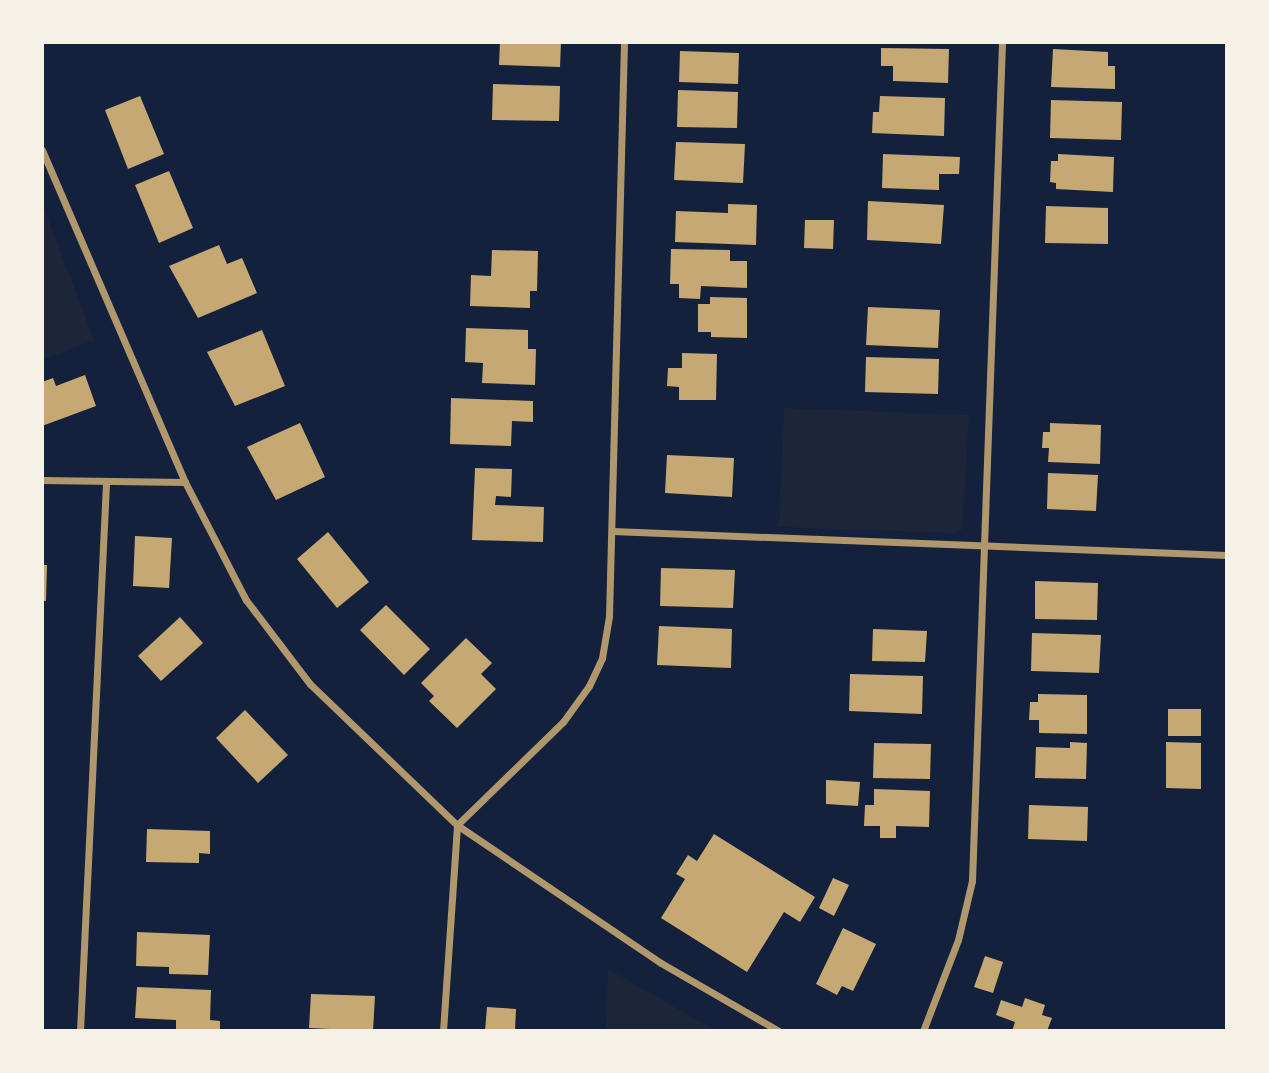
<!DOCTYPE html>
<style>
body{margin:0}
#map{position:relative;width:1269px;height:1073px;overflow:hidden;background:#14213d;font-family:"Nunito Sans",sans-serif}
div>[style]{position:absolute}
.green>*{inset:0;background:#1d2539}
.building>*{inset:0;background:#c6a872}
.minor>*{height:7px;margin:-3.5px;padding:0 3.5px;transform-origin:3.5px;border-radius:3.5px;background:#b1986c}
span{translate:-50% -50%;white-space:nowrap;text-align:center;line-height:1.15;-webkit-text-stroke:5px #f6f1e7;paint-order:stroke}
.frame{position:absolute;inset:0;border:44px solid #f6f1e7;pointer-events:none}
</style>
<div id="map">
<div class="green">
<i style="clip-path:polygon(42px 203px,94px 340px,42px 360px)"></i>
<i style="clip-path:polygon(784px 408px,969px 415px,962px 529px,956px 533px,779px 527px)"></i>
<i style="clip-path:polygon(608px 969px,716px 1031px,606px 1031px)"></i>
</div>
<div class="building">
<i style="clip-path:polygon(500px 42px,561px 42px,560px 67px,499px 65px)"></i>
<i style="clip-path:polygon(881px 48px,949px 49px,948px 83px,893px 81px,893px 66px,881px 66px)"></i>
<i style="clip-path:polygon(1053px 49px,1108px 52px,1108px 66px,1115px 66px,1115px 89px,1051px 87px)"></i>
<i style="clip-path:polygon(680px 51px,739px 53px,738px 84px,679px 82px)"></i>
<i style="clip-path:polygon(493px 84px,560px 86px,559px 121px,492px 120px)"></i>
<i style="clip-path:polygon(678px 90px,738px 92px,737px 128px,677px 127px)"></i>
<i style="clip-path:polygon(140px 96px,164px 154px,128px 169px,105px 110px)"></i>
<i style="clip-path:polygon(880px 96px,945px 98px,944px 136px,872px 133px,873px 112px,879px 112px)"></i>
<i style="clip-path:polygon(1051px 100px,1122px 102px,1121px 140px,1050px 138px)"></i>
<i style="clip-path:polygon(676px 142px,745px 144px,743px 183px,674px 180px)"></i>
<i style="clip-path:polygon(883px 154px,960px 157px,959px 174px,939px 174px,939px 190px,882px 188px)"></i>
<i style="clip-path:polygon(1058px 154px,1114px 157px,1113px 192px,1056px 189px,1056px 183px,1050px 182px,1051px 161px,1058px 161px)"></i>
<i style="clip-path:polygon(169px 171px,193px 228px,159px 243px,135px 185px)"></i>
<i style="clip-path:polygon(868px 201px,944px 205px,941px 244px,867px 240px)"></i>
<i style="clip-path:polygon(728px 204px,757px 205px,756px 245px,675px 242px,676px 211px,728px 213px)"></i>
<i style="clip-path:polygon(1046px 206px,1108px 208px,1108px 244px,1045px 243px)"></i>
<i style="clip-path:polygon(805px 220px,834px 220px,833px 249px,804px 248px)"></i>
<i style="clip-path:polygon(219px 245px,227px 264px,242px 258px,257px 293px,198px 318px,169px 266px)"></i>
<i style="clip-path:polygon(671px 249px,730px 250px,730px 261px,747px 261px,747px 288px,701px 286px,700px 299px,679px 298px,679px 284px,670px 284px)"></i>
<i style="clip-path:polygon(492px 250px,538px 251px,537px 291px,530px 291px,530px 308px,470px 306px,471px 275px,491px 276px)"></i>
<i style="clip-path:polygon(710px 297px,747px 298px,747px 338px,711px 337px,711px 332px,698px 332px,698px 304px,710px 304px)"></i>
<i style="clip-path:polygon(868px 307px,940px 310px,938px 348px,866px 345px)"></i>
<i style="clip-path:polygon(466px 328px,528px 330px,528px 349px,536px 349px,535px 385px,482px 383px,483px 363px,465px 362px)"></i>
<i style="clip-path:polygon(262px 330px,285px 386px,235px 406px,207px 352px)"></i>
<i style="clip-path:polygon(682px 353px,717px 354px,716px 400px,679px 400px,679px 387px,667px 386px,668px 368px,682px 368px)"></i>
<i style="clip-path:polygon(866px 357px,939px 359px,938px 394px,865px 392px)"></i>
<i style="clip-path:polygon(85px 375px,96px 406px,42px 426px,42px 382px,53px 378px,56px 386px)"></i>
<i style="clip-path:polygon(451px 398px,533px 401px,533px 422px,512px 421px,511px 446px,450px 444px)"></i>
<i style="clip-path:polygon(300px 423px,325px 477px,276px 500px,247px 447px)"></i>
<i style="clip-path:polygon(1050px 423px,1101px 425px,1100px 464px,1048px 462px,1049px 448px,1042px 448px,1043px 432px,1050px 432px)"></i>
<i style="clip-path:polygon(667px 455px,734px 458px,732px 497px,665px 493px)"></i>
<i style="clip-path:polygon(475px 468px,512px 469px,511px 497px,496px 496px,495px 505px,544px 507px,543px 542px,472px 540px)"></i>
<i style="clip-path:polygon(1048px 473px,1098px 475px,1096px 511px,1047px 509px)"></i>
<i style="clip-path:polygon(328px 532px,369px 582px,337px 608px,297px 559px)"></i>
<i style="clip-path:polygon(135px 536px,172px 538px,169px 588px,133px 586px)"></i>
<i style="clip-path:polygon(42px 565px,47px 565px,46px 601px,42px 601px)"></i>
<i style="clip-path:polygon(661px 568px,735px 570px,733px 608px,660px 606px)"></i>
<i style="clip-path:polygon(1035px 581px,1098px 583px,1097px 620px,1035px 619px)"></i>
<i style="clip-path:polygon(386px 605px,430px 649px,404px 675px,360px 630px)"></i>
<i style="clip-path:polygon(180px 617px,203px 643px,161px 681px,138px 656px)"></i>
<i style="clip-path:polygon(659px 626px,732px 629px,731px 668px,657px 665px)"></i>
<i style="clip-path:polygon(873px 629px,927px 631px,925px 662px,872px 661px)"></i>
<i style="clip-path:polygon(1032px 633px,1101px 635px,1099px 673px,1031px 671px)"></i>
<i style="clip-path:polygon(466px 638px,492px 663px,481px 674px,496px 689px,457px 728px,429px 701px,434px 696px,421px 683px)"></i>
<i style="clip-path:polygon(850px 674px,923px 676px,922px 714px,849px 711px)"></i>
<i style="clip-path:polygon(1038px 694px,1087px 695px,1087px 734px,1039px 733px,1039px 720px,1029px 720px,1030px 702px,1038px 702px)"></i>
<i style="clip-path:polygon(1168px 709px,1201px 709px,1201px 736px,1168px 736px)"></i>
<i style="clip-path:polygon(245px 710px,288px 755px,258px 783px,216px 738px)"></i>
<i style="clip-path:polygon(1070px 742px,1087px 743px,1086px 779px,1035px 778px,1036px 747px,1070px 748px)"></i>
<i style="clip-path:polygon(1166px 742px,1201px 743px,1201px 789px,1166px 788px)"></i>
<i style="clip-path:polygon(874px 743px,931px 744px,930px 779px,873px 778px)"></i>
<i style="clip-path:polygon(826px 780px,860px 782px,858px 806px,826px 804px)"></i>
<i style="clip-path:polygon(874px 789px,930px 791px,929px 827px,896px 826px,896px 838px,880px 838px,880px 826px,864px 826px,865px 805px,874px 805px)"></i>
<i style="clip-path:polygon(1029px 805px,1088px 807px,1087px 841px,1028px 839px)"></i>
<i style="clip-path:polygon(147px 829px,210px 831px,210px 854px,199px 853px,199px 863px,146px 862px)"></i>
<i style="clip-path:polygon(714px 834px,815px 897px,800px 922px,784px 912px,747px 972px,661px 918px,685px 879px,676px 874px,688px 855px,697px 861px)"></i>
<i style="clip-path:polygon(833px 878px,849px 885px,834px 916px,819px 908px)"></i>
<i style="clip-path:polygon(843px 928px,876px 944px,853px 991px,842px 986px,837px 995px,816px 984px)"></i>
<i style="clip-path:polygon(137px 932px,210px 935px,208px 975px,169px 974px,169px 967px,136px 966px)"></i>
<i style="clip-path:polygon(985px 956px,1003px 962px,993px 993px,974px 987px)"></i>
<i style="clip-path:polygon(137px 987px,211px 990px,210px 1020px,220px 1021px,220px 1031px,176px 1031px,176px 1020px,135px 1018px)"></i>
<i style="clip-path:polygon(311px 994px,375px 996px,373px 1031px,309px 1028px)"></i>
<i style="clip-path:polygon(1025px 998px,1045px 1005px,1042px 1015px,1052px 1018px,1047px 1031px,1012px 1031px,1015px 1022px,996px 1015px,1001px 1000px,1022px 1007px)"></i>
<i style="clip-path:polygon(487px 1007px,516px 1009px,515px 1031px,485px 1031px)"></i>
</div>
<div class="minor">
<i style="left:42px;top:150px;width:361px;rotate:66.7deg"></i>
<i style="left:185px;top:482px;width:133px;rotate:62.7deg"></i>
<i style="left:246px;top:600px;width:106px;rotate:52.7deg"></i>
<i style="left:310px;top:684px;width:204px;rotate:43.8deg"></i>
<i style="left:457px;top:825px;width:246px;rotate:34.1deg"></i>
<i style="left:661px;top:963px;width:136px;rotate:30deg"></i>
<i style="left:42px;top:480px;width:143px;rotate:0.8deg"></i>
<i style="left:612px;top:531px;width:615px;rotate:2.23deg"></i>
<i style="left:80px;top:1031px;width:549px;rotate:-87.28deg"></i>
<i style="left:443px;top:1031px;width:206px;rotate:-86.1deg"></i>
<i style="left:457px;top:825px;width:148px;rotate:-44.2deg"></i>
<i style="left:563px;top:722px;width:44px;rotate:-54.2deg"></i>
<i style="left:589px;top:686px;width:31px;rotate:-65deg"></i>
<i style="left:602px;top:658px;width:43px;rotate:-80.5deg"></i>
<i style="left:609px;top:616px;width:574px;rotate:-88.5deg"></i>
<i style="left:923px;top:1031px;width:97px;rotate:-69deg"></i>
<i style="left:958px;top:940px;width:61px;rotate:-76.7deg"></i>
<i style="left:972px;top:881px;width:840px;rotate:-87.95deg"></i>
</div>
<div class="frame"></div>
</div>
